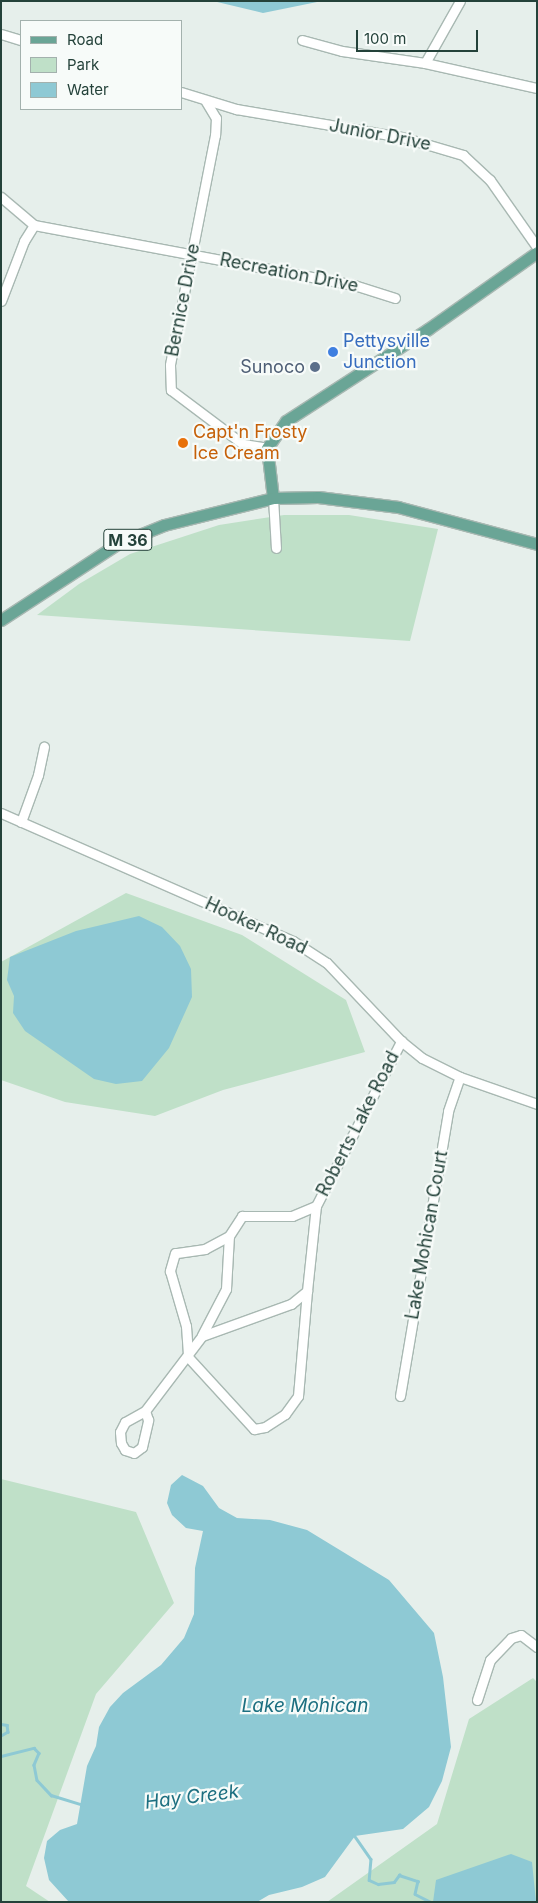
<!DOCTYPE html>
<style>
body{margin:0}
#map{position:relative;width:538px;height:1903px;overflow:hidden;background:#e6efeb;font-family:Inter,sans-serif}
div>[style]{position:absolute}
.green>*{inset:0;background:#bfe0c8}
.water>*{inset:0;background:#8ec9d4}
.stream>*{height:2.5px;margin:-1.25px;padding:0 1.25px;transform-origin:1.25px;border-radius:1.25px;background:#8ec9d4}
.roads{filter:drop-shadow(1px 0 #a8b8b2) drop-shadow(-1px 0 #a8b8b2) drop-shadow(0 1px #a8b8b2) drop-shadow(0 -1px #a8b8b2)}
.minor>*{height:9px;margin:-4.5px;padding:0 4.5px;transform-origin:4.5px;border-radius:4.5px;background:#fff}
.major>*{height:11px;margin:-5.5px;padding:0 5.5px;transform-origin:5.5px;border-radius:5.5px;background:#6aa596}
.dots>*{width:14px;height:14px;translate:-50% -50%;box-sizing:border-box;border:2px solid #f7fbf9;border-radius:50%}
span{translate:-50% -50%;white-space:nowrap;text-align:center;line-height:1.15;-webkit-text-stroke:4.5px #f7fbf9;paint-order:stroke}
.shield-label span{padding:1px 4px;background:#f7fbf9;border:1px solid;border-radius:4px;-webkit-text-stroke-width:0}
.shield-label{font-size:16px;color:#24423a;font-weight:700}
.street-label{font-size:18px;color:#24423a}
.shop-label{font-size:18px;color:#366cbe}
.left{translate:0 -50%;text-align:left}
.service-label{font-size:18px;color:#4e5e75}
.right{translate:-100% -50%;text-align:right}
.food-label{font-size:18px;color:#c56008}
.water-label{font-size:19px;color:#1c6f80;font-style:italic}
.frame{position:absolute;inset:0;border:2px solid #24423a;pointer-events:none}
.legend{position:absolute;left:20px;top:20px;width:162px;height:90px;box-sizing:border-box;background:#f7fbf9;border:1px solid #a3b1ad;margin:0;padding:6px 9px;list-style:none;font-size:15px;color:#24423a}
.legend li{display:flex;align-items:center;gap:10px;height:25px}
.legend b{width:25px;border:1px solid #a3b1ad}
.scale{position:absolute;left:356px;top:30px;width:122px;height:22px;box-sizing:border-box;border:2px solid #24423a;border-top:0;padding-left:6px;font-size:15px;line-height:18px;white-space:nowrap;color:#24423a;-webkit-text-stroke:4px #f7fbf9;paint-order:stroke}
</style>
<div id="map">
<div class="green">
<i style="clip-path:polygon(284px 515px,349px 515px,438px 529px,410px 641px,37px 615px,79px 584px,130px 554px,219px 525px)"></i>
<i style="clip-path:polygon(126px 893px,242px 935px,346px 1000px,365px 1052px,223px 1090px,155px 1116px,65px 1102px,1px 1080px,1px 962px)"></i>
<i style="clip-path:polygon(1px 1479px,136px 1512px,174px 1603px,96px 1694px,26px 1886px,50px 1902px,1px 1902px)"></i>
<i style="clip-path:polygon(533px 1678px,537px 1682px,537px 1902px,327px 1902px,437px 1824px,469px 1719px)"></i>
</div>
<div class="water">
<i style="clip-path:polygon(213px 1px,322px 1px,263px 13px)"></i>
<i style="clip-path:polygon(139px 916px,162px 927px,180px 946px,191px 969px,192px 997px,169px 1048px,142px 1081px,116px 1084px,94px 1079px,25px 1031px,13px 1013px,14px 996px,7px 980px,10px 957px,76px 931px)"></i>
<i style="clip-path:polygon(182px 1475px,203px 1486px,219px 1508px,237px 1518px,270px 1520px,307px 1530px,389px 1580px,434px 1633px,443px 1677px,451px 1747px,442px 1781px,429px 1807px,403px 1829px,355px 1836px,325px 1877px,302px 1887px,269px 1895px,257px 1902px,69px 1902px,49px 1880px,44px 1858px,47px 1841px,60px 1830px,77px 1824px,87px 1766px,96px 1746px,99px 1727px,110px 1707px,123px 1693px,161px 1665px,184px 1638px,194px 1614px,195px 1568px,203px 1531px,186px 1528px,172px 1515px,167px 1503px,171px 1485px)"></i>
<i style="clip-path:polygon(511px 1854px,532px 1862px,536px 1902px,433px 1902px,436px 1880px)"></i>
</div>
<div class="stream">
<i style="left:1px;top:1724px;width:6px;rotate:9deg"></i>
<i style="left:7px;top:1725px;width:7px;rotate:82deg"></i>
<i style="left:8px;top:1732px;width:8px;rotate:150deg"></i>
<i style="left:1px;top:1756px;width:34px;rotate:-14deg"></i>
<i style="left:34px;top:1748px;width:7px;rotate:45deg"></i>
<i style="left:39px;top:1753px;width:13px;rotate:113deg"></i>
<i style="left:34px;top:1765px;width:15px;rotate:79deg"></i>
<i style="left:37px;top:1780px;width:21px;rotate:47deg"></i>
<i style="left:51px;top:1795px;width:34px;rotate:17deg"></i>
<i style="left:354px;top:1835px;width:29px;rotate:55deg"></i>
<i style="left:371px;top:1859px;width:21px;rotate:95deg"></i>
<i style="left:369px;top:1880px;width:10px;rotate:24deg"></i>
<i style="left:378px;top:1884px;width:16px;rotate:-7deg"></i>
<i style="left:394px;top:1882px;width:9px;rotate:-54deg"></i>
<i style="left:399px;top:1875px;width:20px;rotate:18deg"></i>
<i style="left:418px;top:1881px;width:13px;rotate:103deg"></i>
<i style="left:415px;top:1894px;width:18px;rotate:27deg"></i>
</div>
<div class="roads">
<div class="minor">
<i style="left:1px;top:34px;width:21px;rotate:17deg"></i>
<i style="left:302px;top:40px;width:41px;rotate:15.4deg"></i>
<i style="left:342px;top:51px;width:84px;rotate:8.2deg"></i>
<i style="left:425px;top:63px;width:115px;rotate:12.6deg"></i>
<i style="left:425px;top:63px;width:71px;rotate:-60.6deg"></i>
<i style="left:181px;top:92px;width:58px;rotate:17.2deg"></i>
<i style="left:236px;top:109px;width:168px;rotate:9.6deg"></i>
<i style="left:402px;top:137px;width:64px;rotate:16.4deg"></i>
<i style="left:463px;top:155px;width:37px;rotate:43deg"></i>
<i style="left:490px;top:180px;width:82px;rotate:55deg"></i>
<i style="left:205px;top:100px;width:21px;rotate:59deg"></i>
<i style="left:216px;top:118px;width:17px;rotate:93deg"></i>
<i style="left:215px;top:135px;width:234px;rotate:101.1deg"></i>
<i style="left:170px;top:365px;width:25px;rotate:88deg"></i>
<i style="left:171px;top:390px;width:90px;rotate:36.9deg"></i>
<i style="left:243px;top:444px;width:24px;rotate:9deg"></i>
<i style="left:1px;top:197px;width:43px;rotate:40.3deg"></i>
<i style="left:34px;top:225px;width:326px;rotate:10.6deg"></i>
<i style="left:354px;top:285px;width:43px;rotate:17.6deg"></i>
<i style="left:1px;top:301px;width:64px;rotate:-69deg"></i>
<i style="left:24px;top:241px;width:19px;rotate:-58deg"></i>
<i style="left:273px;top:498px;width:50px;rotate:86.6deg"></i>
<i style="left:1px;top:813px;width:319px;rotate:23.7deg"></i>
<i style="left:293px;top:941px;width:40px;rotate:32.9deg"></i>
<i style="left:327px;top:963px;width:108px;rotate:46.5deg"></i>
<i style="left:401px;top:1041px;width:27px;rotate:39deg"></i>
<i style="left:422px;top:1058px;width:42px;rotate:26.6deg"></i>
<i style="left:460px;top:1077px;width:82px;rotate:19.3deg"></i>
<i style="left:21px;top:822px;width:50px;rotate:-70.1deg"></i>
<i style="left:38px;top:775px;width:29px;rotate:-78deg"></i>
<i style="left:229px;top:1236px;width:27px;rotate:152deg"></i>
<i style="left:205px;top:1249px;width:30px;rotate:172deg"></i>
<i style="left:175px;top:1253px;width:19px;rotate:106deg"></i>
<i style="left:170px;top:1271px;width:57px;rotate:73.8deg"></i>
<i style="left:186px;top:1326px;width:31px;rotate:86deg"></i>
<i style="left:188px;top:1357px;width:98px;rotate:47.5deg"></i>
<i style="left:254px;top:1429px;width:11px;rotate:-10deg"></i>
<i style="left:265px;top:1427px;width:24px;rotate:-33deg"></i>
<i style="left:285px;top:1414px;width:22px;rotate:-54deg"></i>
<i style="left:298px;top:1396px;width:105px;rotate:-85.1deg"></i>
<i style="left:202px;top:1335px;width:52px;rotate:-62.4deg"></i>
<i style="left:226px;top:1289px;width:53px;rotate:-86.8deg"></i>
<i style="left:229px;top:1236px;width:24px;rotate:-57deg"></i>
<i style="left:242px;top:1216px;width:50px"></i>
<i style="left:292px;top:1216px;width:26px;rotate:-23deg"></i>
<i style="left:400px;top:1396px;width:289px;rotate:-80.4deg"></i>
<i style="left:448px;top:1111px;width:36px;rotate:-71deg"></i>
<i style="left:145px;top:1411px;width:23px;rotate:151deg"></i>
<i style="left:125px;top:1422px;width:11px;rotate:117deg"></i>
<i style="left:120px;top:1432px;width:11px;rotate:85deg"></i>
<i style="left:121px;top:1443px;width:8px;rotate:60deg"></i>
<i style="left:125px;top:1450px;width:9px;rotate:18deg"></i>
<i style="left:134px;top:1453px;width:10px;rotate:-37deg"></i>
<i style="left:142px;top:1447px;width:28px;rotate:-77deg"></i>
<i style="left:148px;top:1420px;width:9px;rotate:-108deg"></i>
<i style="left:145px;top:1411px;width:94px;rotate:-52.8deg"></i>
<i style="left:202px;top:1336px;width:95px;rotate:-19.8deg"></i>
<i style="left:291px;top:1304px;width:21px;rotate:-39deg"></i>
<i style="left:307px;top:1291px;width:85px;rotate:-84deg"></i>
<i style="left:316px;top:1206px;width:186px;rotate:-62.7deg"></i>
<i style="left:477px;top:1700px;width:42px;rotate:-72deg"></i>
<i style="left:490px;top:1660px;width:30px;rotate:-46deg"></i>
<i style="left:511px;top:1638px;width:10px;rotate:-17deg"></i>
<i style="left:521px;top:1635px;width:20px;rotate:37deg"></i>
</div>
<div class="major">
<i style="left:273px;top:498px;width:50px;rotate:-96.8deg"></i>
<i style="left:267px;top:448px;width:33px;rotate:-55deg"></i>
<i style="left:286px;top:421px;width:169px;rotate:-32.9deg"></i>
<i style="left:428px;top:329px;width:133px;rotate:-35.2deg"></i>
<i style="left:1px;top:620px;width:139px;rotate:-33.2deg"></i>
<i style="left:117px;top:544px;width:51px;rotate:-22deg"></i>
<i style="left:164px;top:525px;width:112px;rotate:-13.9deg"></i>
<i style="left:273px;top:498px;width:45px;rotate:-1.3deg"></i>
<i style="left:318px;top:497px;width:81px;rotate:7.1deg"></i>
<i style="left:398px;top:507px;width:144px;rotate:14.9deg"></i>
</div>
</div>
<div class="dots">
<i style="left:333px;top:352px;background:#3f7fe0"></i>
<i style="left:315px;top:367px;background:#5c6f8a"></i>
<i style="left:183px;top:443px;background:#e8710a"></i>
</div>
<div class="shield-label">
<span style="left:128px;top:540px">M 36</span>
</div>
<div class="street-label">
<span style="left:380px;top:135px;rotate:11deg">Junior Drive</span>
<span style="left:289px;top:273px;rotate:11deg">Recreation Drive</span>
<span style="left:183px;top:300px;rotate:-79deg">Bernice Drive</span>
<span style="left:256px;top:926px;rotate:25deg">Hooker Road</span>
<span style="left:358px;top:1124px;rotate:-63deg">Roberts Lake Road</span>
<span style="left:427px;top:1235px;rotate:-80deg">Lake Mohican Court</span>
</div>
<div class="shop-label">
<span class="left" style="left:343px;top:352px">Pettysville<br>Junction</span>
</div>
<div class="service-label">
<span class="right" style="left:305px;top:367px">Sunoco</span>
</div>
<div class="food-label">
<span class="left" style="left:193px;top:443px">Capt'n Frosty<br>Ice Cream</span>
</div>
<div class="water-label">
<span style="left:305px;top:1706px">Lake Mohican</span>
<span style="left:192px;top:1797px;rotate:-7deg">Hay Creek</span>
</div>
<div class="frame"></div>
<ul class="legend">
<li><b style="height:6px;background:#6aa596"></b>Road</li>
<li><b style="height:14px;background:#bfe0c8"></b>Park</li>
<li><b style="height:14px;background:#8ec9d4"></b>Water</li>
</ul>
<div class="scale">100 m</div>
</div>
